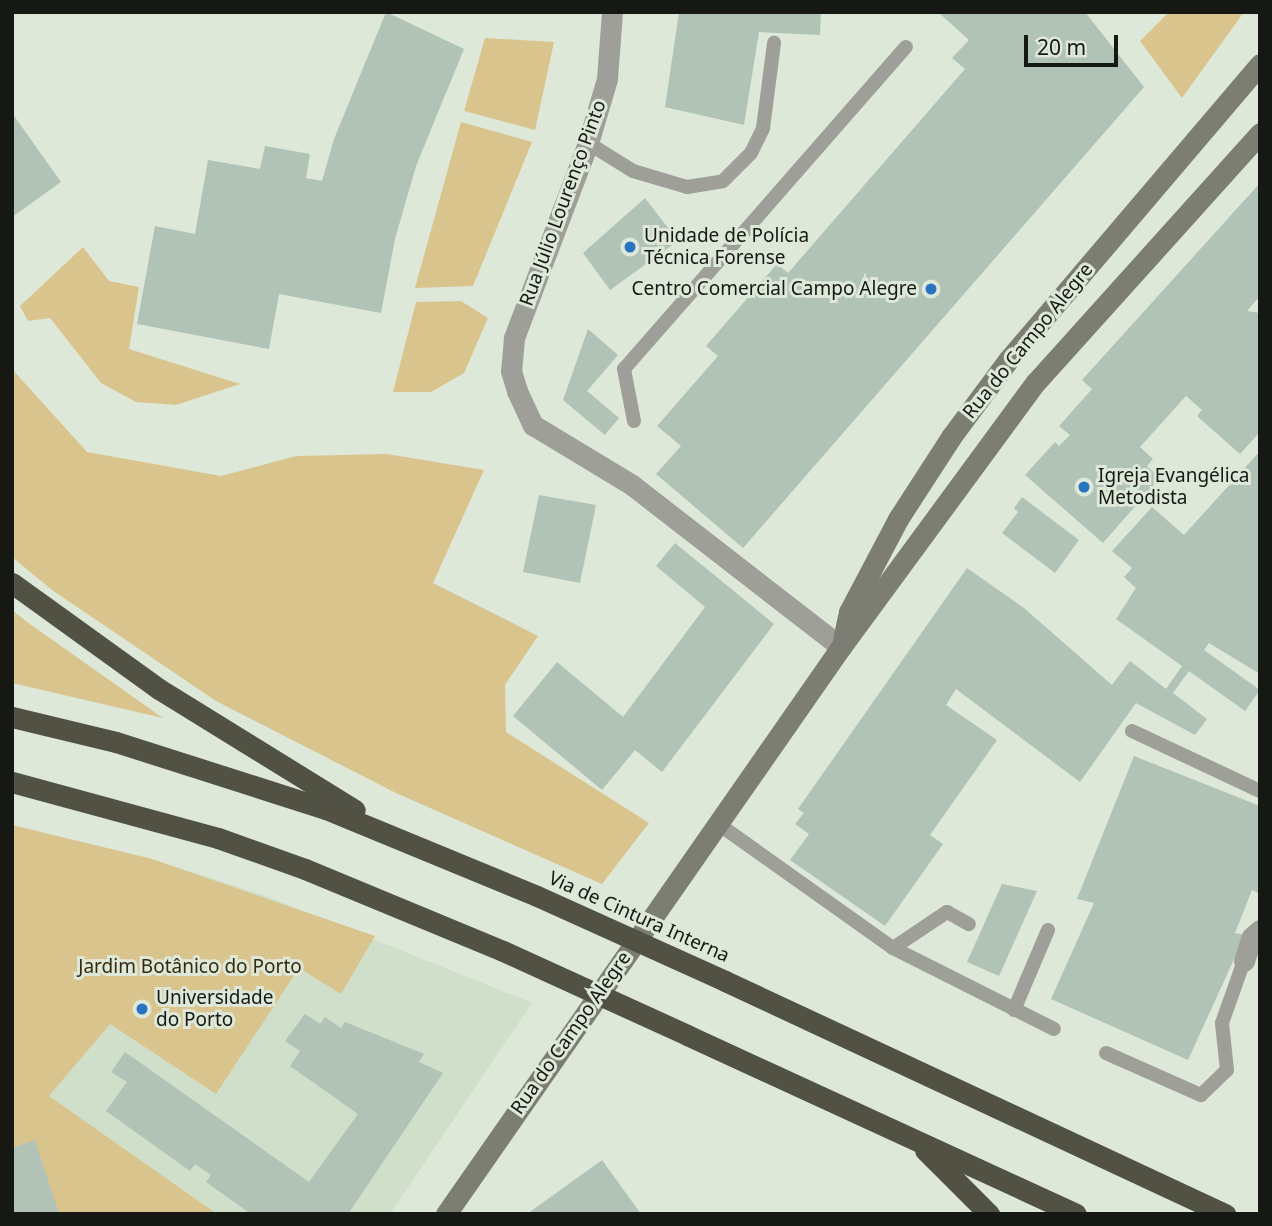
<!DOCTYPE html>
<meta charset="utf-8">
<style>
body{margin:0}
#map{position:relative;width:1272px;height:1226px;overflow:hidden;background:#dde8d8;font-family:"Noto Sans",sans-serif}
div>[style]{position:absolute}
.built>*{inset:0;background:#d0dfc9}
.green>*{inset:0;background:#dac48e}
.building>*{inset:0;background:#b1c2b7}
.service>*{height:14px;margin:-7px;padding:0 7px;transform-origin:7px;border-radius:7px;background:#9e9f98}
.minor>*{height:21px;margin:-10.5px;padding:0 10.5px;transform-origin:10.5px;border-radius:10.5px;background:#9e9f98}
.secondary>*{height:21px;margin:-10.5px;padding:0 10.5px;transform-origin:10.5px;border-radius:10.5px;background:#7d7e73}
.motorway>*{height:21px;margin:-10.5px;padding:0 10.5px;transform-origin:10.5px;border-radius:10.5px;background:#515244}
.motorway-bridge>*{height:21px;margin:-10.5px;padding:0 10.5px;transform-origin:10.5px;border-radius:10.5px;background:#515244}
.dots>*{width:19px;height:19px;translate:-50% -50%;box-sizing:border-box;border:4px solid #dde8d8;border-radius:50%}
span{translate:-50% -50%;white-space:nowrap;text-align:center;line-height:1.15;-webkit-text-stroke:6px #dde8d8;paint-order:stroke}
.street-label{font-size:19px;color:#151813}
.poi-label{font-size:19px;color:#151813}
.left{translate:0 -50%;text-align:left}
.right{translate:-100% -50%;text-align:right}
.park-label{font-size:19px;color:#362b0f}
.frame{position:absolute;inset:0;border:14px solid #151813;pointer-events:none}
.scale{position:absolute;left:1024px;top:35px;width:94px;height:32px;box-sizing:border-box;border:4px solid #151813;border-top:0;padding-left:9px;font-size:21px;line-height:24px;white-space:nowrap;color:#151813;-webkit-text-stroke:5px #dde8d8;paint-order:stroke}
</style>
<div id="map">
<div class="built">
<i style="clip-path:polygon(12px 825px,152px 859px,266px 896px,532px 1003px,390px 1214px,12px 1214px)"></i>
</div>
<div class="green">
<i style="clip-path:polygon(1169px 12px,1244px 12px,1182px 98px,1140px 41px)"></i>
<i style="clip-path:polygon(485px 38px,554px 42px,535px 130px,464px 111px)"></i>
<i style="clip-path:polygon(461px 122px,532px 142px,473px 286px,415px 288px)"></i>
<i style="clip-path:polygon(83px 247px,109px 281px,139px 287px,129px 349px,240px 384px,176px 405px,136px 402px,101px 383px,50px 318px,28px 321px,20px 306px)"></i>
<i style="clip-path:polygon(461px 301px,488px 318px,464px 373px,431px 392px,393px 392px,416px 302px)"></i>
<i style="clip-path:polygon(12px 369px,87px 452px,221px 476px,296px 456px,387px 454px,484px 470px,433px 583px,538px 636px,505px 685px,506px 732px,649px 823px,602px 884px,396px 793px,216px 701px,52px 590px,12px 557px)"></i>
<i style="clip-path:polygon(12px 610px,27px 622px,163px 718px,12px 683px)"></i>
<i style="clip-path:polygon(12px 825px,152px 859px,375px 936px,341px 994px,299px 968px,216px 1094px,110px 1024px,49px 1096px,217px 1214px,12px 1214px)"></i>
</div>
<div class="building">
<i style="clip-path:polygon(386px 12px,464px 49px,416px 166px,395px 239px,381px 313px,279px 294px,269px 349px,137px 324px,155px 226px,195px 234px,208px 160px,260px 169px,265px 146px,310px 154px,306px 178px,322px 181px,334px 139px)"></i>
<i style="clip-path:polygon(679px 12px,821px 12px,820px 35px,759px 32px,744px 125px,665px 107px)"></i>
<i style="clip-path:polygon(938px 12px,1085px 12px,1144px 87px,743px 548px,656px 474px,681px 446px,657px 426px,718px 356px,706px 346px,777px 264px,788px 273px,965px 69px,952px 58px,969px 40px)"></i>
<i style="clip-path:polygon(12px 113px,61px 182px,12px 217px)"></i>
<i style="clip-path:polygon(1260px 183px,1260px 296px,1247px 311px,1260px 313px,1260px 432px,1240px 454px,1197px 416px,1202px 410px,1186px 396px,1140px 447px,1153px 459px,1147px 466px,1160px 478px,1103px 543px,1025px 475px,1055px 442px,1059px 446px,1070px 435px,1059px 426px,1092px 389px,1082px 380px)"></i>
<i style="clip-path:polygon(645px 198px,678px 241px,610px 290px,583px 253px)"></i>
<i style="clip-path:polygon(588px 329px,618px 355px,587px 391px,619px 418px,605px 435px,563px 400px)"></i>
<i style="clip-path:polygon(1260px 451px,1260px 674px,1209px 643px,1204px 650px,1260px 690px,1245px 711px,1189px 671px,1173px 693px,1207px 719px,1195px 735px,1136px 703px,1080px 782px,956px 689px,946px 705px,997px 740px,930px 835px,943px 844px,885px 926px,790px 860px,809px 834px,795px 824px,804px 813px,798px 809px,967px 568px,1024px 608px,1112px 685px,1130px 661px,1166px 689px,1182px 666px,1116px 619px,1136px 588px,1124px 577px,1132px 568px,1112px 551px,1152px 507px,1184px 535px)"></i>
<i style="clip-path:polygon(539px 495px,596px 505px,580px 583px,523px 572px)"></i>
<i style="clip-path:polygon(1022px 497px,1079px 540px,1055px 573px,1002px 533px,1018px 512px,1014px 508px)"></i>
<i style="clip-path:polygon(675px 543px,774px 624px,662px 772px,635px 750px,602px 790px,513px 716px,557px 662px,623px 717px,705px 607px,656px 566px)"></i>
<i style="clip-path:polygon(1134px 756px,1260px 806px,1260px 894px,1252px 890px,1235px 933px,1245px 935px,1188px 1060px,1051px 999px,1094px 903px,1077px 899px)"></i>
<i style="clip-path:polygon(1002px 884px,1037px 891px,999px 976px,967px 962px)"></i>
<i style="clip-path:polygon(305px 1014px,320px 1024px,325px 1017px,341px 1028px,345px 1022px,424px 1054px,419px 1062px,443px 1073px,348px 1214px,251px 1214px,206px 1182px,211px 1175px,195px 1164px,190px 1171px,106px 1111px,127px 1082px,111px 1072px,125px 1052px,309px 1182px,358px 1114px,290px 1066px,300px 1051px,285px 1041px)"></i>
<i style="clip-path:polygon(35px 1140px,59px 1214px,12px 1214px,12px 1148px)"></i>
<i style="clip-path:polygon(602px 1160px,641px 1214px,527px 1214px)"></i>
</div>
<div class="service">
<i style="left:588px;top:143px;width:53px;rotate:31.9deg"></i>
<i style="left:633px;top:171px;width:56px;rotate:16.5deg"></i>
<i style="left:687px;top:187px;width:36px;rotate:-9deg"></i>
<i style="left:723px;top:181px;width:40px;rotate:-45deg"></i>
<i style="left:751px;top:153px;width:28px;rotate:-64deg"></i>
<i style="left:763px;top:128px;width:86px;rotate:-82.6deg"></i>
<i style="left:634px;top:421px;width:53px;rotate:-100.9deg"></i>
<i style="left:624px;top:369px;width:428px;rotate:-48.8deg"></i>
<i style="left:1132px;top:731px;width:141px;rotate:25.1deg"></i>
<i style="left:717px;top:823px;width:216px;rotate:35.4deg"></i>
<i style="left:893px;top:948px;width:180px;rotate:26.7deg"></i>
<i style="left:893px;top:948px;width:65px;rotate:-33.7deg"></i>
<i style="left:947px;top:912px;width:25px;rotate:29deg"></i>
<i style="left:1014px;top:1010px;width:87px;rotate:-67deg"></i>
<i style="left:1106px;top:1053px;width:104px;rotate:23.9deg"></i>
<i style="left:1201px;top:1095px;width:36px;rotate:-44deg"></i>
<i style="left:1227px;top:1070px;width:47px;rotate:-96.1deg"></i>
<i style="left:1222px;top:1023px;width:66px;rotate:-70.5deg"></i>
</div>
<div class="minor">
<i style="left:612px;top:12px;width:67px;rotate:94.3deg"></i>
<i style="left:607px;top:79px;width:67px;rotate:106.5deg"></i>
<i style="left:588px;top:143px;width:209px;rotate:110.8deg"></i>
<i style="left:514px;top:338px;width:33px;rotate:95deg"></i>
<i style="left:511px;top:371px;width:21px;rotate:73deg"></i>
<i style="left:517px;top:391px;width:38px;rotate:65deg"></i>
<i style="left:533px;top:425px;width:116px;rotate:31.2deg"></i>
<i style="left:632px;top:485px;width:264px;rotate:37.8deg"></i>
<i style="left:1244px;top:961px;width:25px;rotate:-72deg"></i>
<i style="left:1252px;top:937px;width:11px;rotate:-41deg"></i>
</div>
<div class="secondary">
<i style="left:843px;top:640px;width:29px;rotate:-78deg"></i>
<i style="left:849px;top:612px;width:105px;rotate:-62.2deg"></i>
<i style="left:898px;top:519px;width:98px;rotate:-57.1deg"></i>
<i style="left:951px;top:437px;width:97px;rotate:-53.4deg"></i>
<i style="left:1009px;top:359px;width:387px;rotate:-49.6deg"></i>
<i style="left:446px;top:1214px;width:691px;rotate:-55.14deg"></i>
<i style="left:841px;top:647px;width:329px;rotate:-53.7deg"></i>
<i style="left:1036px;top:382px;width:335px;rotate:-48deg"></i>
</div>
<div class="motorway">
<i style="left:12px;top:583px;width:181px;rotate:35.8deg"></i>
<i style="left:159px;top:689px;width:230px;rotate:31.7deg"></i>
<i style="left:12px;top:717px;width:107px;rotate:13.5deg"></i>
<i style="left:116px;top:742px;width:220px;rotate:17.7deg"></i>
<i style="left:326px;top:809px;width:228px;rotate:22.4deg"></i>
<i style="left:12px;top:782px;width:213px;rotate:15.2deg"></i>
<i style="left:218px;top:838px;width:92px;rotate:19.6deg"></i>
<i style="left:305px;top:869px;width:214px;rotate:22.5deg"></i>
<i style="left:725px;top:981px;width:552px;rotate:24.99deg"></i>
<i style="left:687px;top:1035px;width:428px;rotate:24.7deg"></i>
<i style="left:925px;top:1150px;width:91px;rotate:45deg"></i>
</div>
<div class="motorway-bridge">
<i style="left:537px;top:896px;width:206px;rotate:24.3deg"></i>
<i style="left:503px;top:951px;width:202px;rotate:24.5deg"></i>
</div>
<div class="dots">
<i style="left:630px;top:247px;background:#2973c3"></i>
<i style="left:931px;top:289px;background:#2973c3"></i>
<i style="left:1084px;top:487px;background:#2973c3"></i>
<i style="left:142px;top:1009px;background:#2973c3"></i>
</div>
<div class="street-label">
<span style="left:563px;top:203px;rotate:-70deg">Rua Júlio Lourenço Pinto</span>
<span style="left:1028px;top:341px;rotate:-51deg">Rua do Campo Alegre</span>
<span style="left:639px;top:917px;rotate:24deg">Via de Cintura Interna</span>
<span style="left:571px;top:1033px;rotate:-55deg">Rua do Campo Alegre</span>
</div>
<div class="poi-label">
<span class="left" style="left:644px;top:247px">Unidade de Polícia<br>Técnica Forense</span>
<span class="right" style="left:917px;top:289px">Centro Comercial Campo Alegre</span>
<span class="left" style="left:1098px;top:487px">Igreja Evangélica<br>Metodista</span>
<span class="left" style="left:156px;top:1009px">Universidade<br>do Porto</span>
</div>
<div class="park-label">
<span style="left:190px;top:967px">Jardim Botânico do Porto</span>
</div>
<div class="frame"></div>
<div class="scale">20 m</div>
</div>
